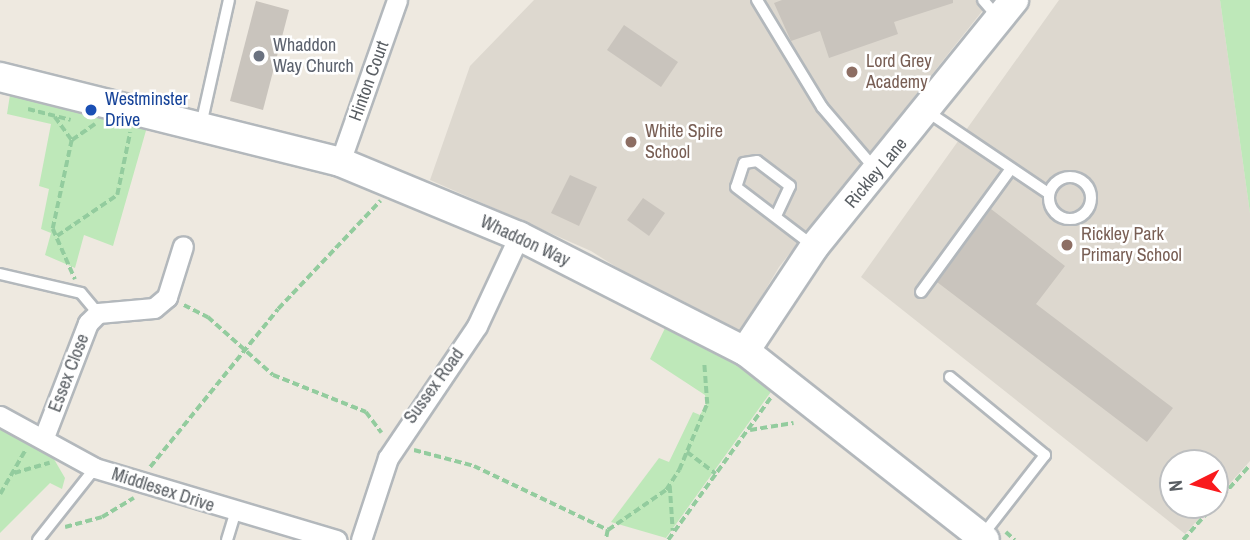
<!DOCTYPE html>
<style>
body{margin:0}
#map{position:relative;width:1250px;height:540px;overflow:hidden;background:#eee9e0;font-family:"Archivo Narrow",sans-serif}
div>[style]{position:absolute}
.education>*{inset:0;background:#ddd8cf}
.green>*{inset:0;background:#bee8b9}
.building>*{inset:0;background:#c9c4bd}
.path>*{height:3.5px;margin-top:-1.75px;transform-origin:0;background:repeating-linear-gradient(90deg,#93cc9e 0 7px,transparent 0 10.5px)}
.roads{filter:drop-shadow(2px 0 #b3b8bc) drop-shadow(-2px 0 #b3b8bc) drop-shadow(0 2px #b3b8bc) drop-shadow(0 -2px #b3b8bc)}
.lane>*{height:10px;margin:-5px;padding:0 5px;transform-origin:5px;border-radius:5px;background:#fff}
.lane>.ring{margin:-5px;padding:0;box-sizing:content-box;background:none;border:10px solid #fff;border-radius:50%}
.street>*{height:19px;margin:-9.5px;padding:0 9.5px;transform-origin:9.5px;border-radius:9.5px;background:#fff}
.secondary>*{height:28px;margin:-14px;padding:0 14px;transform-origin:14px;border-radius:14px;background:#fff}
.dots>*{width:19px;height:19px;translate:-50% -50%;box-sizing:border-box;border:4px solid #fff;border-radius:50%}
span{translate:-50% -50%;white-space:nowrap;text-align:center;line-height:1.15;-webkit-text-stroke:5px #fff;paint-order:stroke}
.worship-label{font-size:18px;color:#5b616d}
.left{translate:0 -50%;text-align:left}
.education-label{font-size:18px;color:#785e54}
.street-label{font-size:18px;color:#595e63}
.transit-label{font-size:18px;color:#164399}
.north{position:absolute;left:1159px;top:449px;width:70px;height:70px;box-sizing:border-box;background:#fff;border:2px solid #bdbfc1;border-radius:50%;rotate:264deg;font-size:19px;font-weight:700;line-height:28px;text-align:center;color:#595e63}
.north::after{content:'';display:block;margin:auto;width:24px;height:32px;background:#f91a1d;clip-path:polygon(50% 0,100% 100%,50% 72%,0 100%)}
</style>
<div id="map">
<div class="education">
<i style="clip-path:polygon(534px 0,991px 0,779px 267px,741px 331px,692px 315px,591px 251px,430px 180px,470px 66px)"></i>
<i style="clip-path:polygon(1059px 0,1220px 0,1250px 213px,1250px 461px,1215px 500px,1215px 463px,1173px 463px,1173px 505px,1211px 505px,1185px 534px,861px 277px)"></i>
</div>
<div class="green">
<i style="clip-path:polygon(1220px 0,1250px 0,1250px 213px)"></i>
<i style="clip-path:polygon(12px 82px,149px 120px,113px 246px,84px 235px,75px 268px,45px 255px,51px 233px,41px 229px,49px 189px,39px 186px,51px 124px,7px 114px)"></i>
<i style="clip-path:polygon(668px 322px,773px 389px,666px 538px,611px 522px,659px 458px,669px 462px,693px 412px,700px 415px,706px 404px,705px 395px,650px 359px)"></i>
<i style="clip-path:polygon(0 428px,51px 454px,65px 478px,62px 489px,50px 483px,0 533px)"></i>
</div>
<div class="building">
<i style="clip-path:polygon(782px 0,953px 0,953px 3px,894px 22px,898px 34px,829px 58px,820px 31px,791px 41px,774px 3px)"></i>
<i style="clip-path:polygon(256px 1px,289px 10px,263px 110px,230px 101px)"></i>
<i style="clip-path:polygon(624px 25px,678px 62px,661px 87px,607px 50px)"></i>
<i style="clip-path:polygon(570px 175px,597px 187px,579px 226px,551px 213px)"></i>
<i style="clip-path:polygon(643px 198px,665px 213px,649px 236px,627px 220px)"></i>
<i style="clip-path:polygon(991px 209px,1065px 266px,1036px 304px,1173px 408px,1147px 442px,937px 282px)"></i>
</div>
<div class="path">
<i style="left:28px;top:109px;width:44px;rotate:14.3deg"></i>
<i style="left:55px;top:117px;width:29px;rotate:54deg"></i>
<i style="left:72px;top:140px;width:91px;rotate:102.1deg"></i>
<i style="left:53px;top:229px;width:55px;rotate:66.3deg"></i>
<i style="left:72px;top:140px;width:28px;rotate:-35deg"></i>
<i style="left:57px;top:236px;width:73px;rotate:-34.3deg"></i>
<i style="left:117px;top:195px;width:64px;rotate:-78.3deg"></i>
<i style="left:184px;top:305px;width:27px;rotate:27deg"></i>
<i style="left:208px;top:317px;width:87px;rotate:41.7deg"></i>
<i style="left:273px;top:375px;width:100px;rotate:21.7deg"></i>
<i style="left:366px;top:412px;width:26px;rotate:53deg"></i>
<i style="left:750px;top:430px;width:44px;rotate:-9.2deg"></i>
<i style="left:414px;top:450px;width:62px;rotate:14.9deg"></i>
<i style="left:474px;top:466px;width:148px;rotate:25.5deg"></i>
<i style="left:608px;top:530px;width:10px;rotate:101deg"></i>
<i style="left:687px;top:452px;width:36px;rotate:37deg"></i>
<i style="left:150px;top:467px;width:203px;rotate:-51deg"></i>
<i style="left:278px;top:309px;width:149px;rotate:-46.6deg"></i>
<i style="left:14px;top:473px;width:37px;rotate:-16deg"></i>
<i style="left:670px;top:486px;width:45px;rotate:86.2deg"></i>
<i style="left:0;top:494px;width:52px;rotate:-60deg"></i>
<i style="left:1215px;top:504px;width:52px;rotate:-48.1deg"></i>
<i style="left:65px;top:527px;width:38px;rotate:-15deg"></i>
<i style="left:102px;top:517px;width:37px;rotate:-31deg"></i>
<i style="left:608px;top:530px;width:70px;rotate:-34.6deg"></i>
<i style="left:666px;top:490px;width:24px;rotate:-57deg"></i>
<i style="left:679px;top:470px;width:72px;rotate:-67deg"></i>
<i style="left:707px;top:404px;width:41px;rotate:-94.2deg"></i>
<i style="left:1006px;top:532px;width:12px;rotate:42deg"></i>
<i style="left:668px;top:540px;width:176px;rotate:-54.2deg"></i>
<i style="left:1183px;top:540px;width:47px;rotate:-48.5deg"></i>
</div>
<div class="roads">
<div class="lane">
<i style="left:757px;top:0;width:125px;rotate:58.7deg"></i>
<i style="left:822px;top:107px;width:82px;rotate:49.5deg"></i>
<i style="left:983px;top:0;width:21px;rotate:49deg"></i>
<i style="left:928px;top:112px;width:145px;rotate:34deg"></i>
<i style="left:201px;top:125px;width:128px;rotate:-77.4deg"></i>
<i class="ring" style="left:1049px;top:177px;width:32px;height:32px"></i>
<i style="left:776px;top:216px;width:33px;rotate:-65deg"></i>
<i style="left:790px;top:186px;width:41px;rotate:-142.9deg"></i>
<i style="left:757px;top:161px;width:13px;rotate:171deg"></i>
<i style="left:744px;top:163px;width:25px;rotate:108deg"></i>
<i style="left:736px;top:187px;width:96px;rotate:37.3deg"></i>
<i style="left:0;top:274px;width:83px;rotate:13.2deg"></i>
<i style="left:81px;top:293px;width:26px;rotate:50deg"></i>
<i style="left:921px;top:292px;width:151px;rotate:-53.9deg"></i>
<i style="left:950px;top:377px;width:123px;rotate:39.4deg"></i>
<i style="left:1045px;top:455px;width:103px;rotate:127.9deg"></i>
<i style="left:38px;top:540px;width:92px;rotate:-51.6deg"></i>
<i style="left:227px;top:540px;width:28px;rotate:-73deg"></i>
</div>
<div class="street">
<i style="left:340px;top:162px;width:172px;rotate:-70.6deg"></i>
<i style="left:0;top:416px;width:108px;rotate:28.7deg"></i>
<i style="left:95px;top:468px;width:252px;rotate:16.6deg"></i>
<i style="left:44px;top:437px;width:122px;rotate:-68.9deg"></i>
<i style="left:88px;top:323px;width:14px;rotate:-45deg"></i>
<i style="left:98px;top:313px;width:56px;rotate:-5.1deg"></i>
<i style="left:154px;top:308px;width:17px;rotate:-40deg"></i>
<i style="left:167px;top:297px;width:53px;rotate:-72.6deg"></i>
<i style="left:361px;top:540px;width:86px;rotate:-71.8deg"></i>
<i style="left:388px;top:458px;width:159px;rotate:-56deg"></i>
<i style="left:477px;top:326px;width:99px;rotate:-65deg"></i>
</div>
<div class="secondary">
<i style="left:0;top:77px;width:350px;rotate:14deg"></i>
<i style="left:340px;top:162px;width:194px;rotate:22.5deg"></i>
<i style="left:519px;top:236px;width:254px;rotate:27deg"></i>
<i style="left:745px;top:351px;width:305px;rotate:38.2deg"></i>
<i style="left:745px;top:351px;width:125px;rotate:-56.4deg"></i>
<i style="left:814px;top:247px;width:318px;rotate:-51deg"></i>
</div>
</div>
<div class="dots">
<i style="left:259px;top:56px;background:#6b7280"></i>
<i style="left:852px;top:72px;background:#8d6e63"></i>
<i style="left:91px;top:110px;background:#1a4fb4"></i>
<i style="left:631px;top:142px;background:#8d6e63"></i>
<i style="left:1067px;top:245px;background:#8d6e63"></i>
</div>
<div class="worship-label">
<span class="left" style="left:273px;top:56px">Whaddon<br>Way Church</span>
</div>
<div class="education-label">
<span class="left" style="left:866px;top:72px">Lord Grey<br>Academy</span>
<span class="left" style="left:645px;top:142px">White Spire<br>School</span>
<span class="left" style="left:1081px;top:245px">Rickley Park<br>Primary School</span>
</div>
<div class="street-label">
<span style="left:369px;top:81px;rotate:-70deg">Hinton Court</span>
<span style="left:876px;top:173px;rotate:-50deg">Rickley Lane</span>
<span style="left:525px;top:241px;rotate:25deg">Whaddon Way</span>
<span style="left:69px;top:373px;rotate:-69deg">Essex Close</span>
<span style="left:434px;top:386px;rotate:-54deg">Sussex Road</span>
<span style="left:163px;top:490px;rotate:18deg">Middlesex Drive</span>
</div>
<div class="transit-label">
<span class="left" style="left:105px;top:110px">Westminster<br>Drive</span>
</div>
<div class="north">N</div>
</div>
